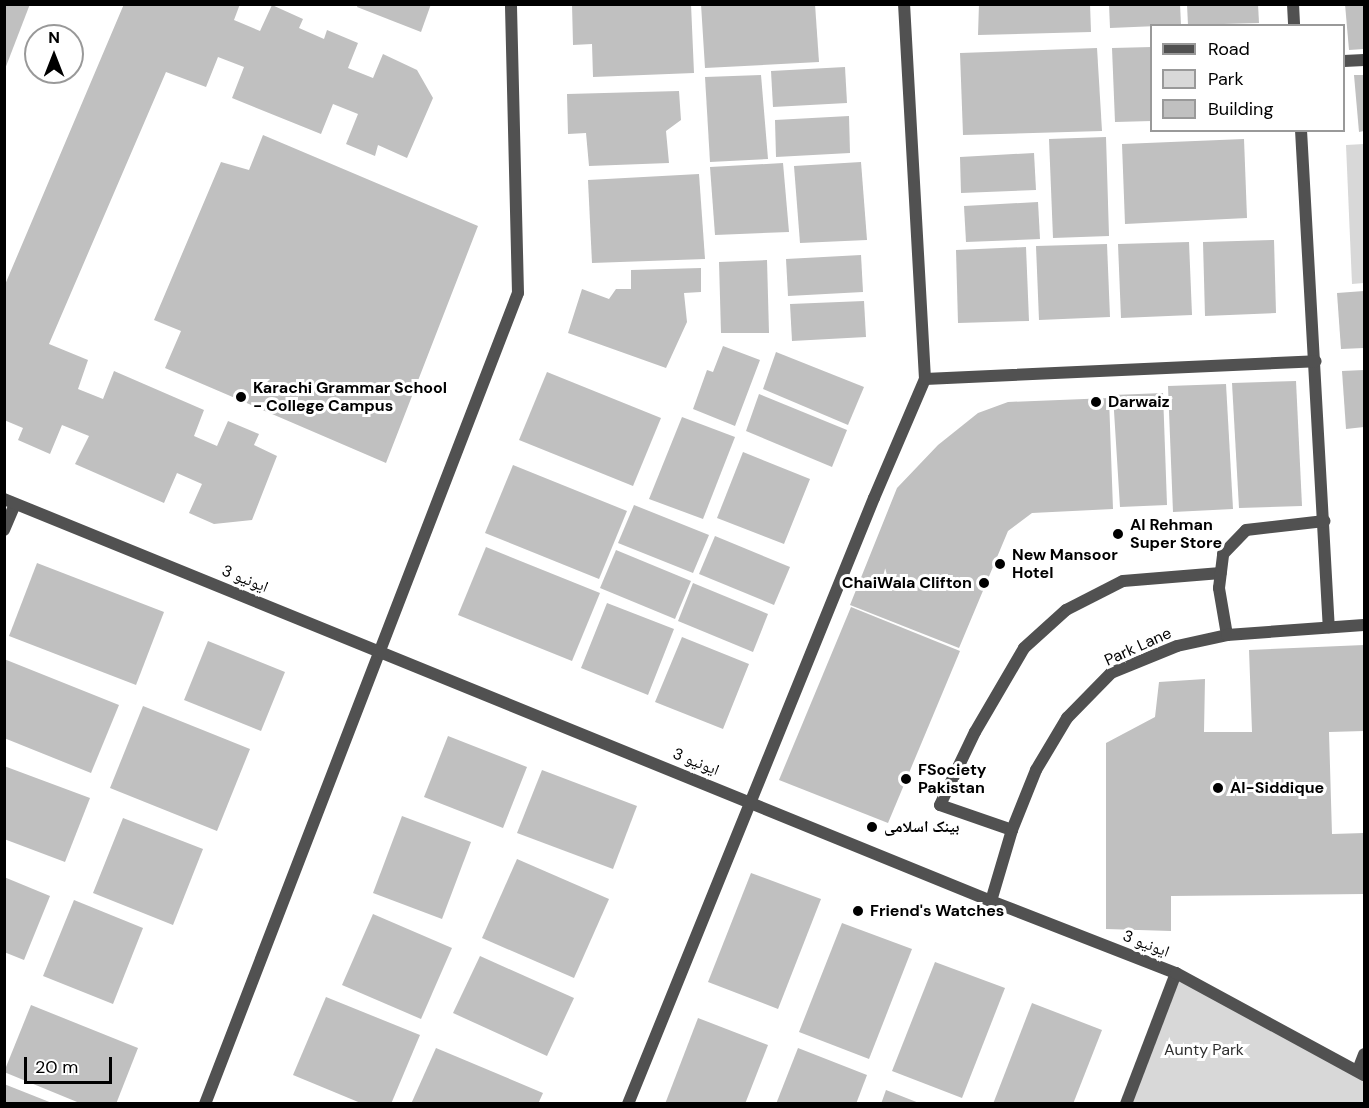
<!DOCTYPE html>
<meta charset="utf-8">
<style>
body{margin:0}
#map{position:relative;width:1369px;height:1108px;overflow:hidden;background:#fff;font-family:"DM Sans","Noto Naskh Arabic",sans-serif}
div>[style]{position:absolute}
.green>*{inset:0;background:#d8d8d8}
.building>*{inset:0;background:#c0c0c0}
.service>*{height:12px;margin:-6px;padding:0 6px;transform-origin:6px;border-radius:6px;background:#515151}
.minor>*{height:12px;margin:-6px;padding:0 6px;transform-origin:6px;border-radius:6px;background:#515151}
.tertiary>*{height:12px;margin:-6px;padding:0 6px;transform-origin:6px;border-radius:6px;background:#515151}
.dots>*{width:16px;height:16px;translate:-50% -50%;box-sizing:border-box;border:3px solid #fff;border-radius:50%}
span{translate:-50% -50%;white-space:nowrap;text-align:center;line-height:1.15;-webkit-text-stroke:6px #fff;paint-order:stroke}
.poi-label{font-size:16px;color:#000;font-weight:700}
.left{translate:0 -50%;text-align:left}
.right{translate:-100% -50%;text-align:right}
.street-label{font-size:16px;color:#000}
.park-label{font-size:16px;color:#2f2f2f}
.frame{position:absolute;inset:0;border:6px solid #000;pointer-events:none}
.legend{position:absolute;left:1150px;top:24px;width:195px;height:108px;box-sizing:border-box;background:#fff;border:2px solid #999;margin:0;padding:8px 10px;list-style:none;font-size:18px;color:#000}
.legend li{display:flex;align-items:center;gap:12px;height:30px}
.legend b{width:30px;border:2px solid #999}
.north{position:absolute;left:24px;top:24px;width:60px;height:60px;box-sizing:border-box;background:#fff;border:2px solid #999;border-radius:50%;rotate:0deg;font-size:16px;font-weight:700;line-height:24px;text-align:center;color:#000}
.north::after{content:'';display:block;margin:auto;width:21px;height:27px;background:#000;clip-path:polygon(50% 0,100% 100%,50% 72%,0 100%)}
.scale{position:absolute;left:24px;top:1057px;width:88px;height:27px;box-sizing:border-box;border:3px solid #000;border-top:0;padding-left:8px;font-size:18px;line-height:21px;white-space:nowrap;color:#000;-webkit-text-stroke:4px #fff;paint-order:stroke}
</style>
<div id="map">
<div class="green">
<i style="clip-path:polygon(1364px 144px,1364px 283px,1352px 284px,1346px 145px)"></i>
<i style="clip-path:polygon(1176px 973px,1364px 1075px,1364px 1103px,1125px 1104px)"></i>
</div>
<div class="building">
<i style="clip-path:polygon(4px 4px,30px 4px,5px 69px,4px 69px)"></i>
<i style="clip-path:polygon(124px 4px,240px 4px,234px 20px,260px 31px,272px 5px,303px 19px,299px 28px,324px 39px,327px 30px,358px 43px,348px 68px,373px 78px,383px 54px,417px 70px,433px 98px,407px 158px,378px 145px,375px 156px,346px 144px,358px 114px,333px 104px,321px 134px,232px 98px,244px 67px,218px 57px,206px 87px,166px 72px,49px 344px,88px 360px,78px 389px,103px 399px,114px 371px,204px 410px,194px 436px,217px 446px,228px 421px,259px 434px,254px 445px,277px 456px,252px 520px,214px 524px,189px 513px,202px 484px,177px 473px,164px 503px,75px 464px,89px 436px,62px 425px,50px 454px,18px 440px,23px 428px,4px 420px,4px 287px)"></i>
<i style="clip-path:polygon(358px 4px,431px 4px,421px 32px,357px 7px)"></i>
<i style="clip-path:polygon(572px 4px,691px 4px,694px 73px,593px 77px,592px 44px,573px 45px)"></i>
<i style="clip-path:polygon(701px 4px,815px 4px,819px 62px,705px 68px)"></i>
<i style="clip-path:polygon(979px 4px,1090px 4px,1091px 32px,978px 35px)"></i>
<i style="clip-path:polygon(1109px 4px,1180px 4px,1181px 25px,1110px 28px)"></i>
<i style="clip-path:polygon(1187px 4px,1258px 4px,1259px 23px,1188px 25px)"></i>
<i style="clip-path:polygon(1345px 4px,1364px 4px,1364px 49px,1349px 50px)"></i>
<i style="clip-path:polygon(1152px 47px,1152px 121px,1115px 122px,1112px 48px)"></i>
<i style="clip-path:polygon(1097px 48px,1102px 131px,963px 135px,960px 53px)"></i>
<i style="clip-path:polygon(845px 67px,847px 103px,773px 107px,771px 71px)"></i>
<i style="clip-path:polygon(761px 75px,768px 159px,710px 162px,705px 77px)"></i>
<i style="clip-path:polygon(1354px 75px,1364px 75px,1364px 131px,1359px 132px)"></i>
<i style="clip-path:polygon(679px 91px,681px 120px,666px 131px,669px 163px,589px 166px,586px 133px,568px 134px,567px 94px)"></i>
<i style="clip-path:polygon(849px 116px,850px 153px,776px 157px,775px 120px)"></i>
<i style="clip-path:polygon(263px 135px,478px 226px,386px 463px,165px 368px,181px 331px,154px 320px,221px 162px,249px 170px)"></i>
<i style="clip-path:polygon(1106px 137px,1109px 236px,1053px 238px,1049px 139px)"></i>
<i style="clip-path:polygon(1244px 139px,1247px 218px,1125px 224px,1122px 144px)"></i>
<i style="clip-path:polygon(1034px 153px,1036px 190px,961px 193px,960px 157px)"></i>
<i style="clip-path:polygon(861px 162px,867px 240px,800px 243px,794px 166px)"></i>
<i style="clip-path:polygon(783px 163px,789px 232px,715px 235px,710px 167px)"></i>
<i style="clip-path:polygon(699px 174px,705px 259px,592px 263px,588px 180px)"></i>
<i style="clip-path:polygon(1038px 202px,1040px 239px,966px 242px,964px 206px)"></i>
<i style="clip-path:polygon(1274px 240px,1276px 313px,1205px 316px,1203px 242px)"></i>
<i style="clip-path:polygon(1189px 242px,1192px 315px,1121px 318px,1118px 244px)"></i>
<i style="clip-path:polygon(1107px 244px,1110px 317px,1039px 320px,1036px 246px)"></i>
<i style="clip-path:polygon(1026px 247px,1029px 321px,958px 323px,956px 250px)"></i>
<i style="clip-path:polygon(861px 255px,863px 292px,788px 296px,786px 259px)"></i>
<i style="clip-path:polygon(767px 260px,769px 333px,721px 333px,719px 262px)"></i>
<i style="clip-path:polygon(701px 268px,701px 292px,684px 293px,687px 322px,666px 368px,568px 333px,582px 289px,609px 299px,616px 289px,631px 289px,631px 270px)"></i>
<i style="clip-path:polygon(1364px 291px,1364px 348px,1341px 349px,1337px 293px)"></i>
<i style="clip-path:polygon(864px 301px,866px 337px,792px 341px,790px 304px)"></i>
<i style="clip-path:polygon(723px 346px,760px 360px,735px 426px,693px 409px,707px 370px,713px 372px)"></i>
<i style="clip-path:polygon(776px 352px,864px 387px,848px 425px,763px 389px)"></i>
<i style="clip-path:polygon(1364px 370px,1364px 427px,1346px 429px,1342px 371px)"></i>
<i style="clip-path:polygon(547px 372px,661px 418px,633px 486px,519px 440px)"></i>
<i style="clip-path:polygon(1296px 381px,1302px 506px,1239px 508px,1232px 383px)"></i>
<i style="clip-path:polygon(1226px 384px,1233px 509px,1173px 512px,1168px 386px)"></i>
<i style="clip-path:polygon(1163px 393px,1167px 505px,1120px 507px,1113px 395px)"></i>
<i style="clip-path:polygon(759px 394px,847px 430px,832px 467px,746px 431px)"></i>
<i style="clip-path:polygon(1109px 398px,1113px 509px,1032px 513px,1008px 531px,959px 648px,850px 605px,897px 488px,938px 445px,978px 413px,1008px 402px)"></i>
<i style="clip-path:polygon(682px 417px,735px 437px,703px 519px,649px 499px)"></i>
<i style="clip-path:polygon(743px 452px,810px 479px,784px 544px,717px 518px)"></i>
<i style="clip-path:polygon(513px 465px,627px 511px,599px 579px,485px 533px)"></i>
<i style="clip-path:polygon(634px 505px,709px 535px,693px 573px,618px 543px)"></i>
<i style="clip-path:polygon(715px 536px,790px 567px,774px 605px,699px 574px)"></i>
<i style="clip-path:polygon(486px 547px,600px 593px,572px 661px,458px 615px)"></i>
<i style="clip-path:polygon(616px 550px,691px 581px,675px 619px,600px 588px)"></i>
<i style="clip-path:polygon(37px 563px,164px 612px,136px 685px,9px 636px)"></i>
<i style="clip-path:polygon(693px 583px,768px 614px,753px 652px,678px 621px)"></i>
<i style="clip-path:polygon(607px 603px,674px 629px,648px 695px,581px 668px)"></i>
<i style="clip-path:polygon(851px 607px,960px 651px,888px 823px,779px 780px)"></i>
<i style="clip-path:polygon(682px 637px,749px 664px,723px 729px,655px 702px)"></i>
<i style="clip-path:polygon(208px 641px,285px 672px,261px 731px,184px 700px)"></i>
<i style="clip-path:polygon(1364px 645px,1364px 731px,1329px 732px,1332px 834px,1364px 833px,1364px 894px,1171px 896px,1171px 931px,1106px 929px,1106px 743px,1155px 717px,1159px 682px,1205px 679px,1204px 732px,1252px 732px,1249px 650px)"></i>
<i style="clip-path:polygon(4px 659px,119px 705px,91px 773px,4px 738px)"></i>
<i style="clip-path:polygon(143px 706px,250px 749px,217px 831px,110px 788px)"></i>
<i style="clip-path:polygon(448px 736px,527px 767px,503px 828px,424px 797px)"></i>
<i style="clip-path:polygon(4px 766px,90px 798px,65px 862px,4px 839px)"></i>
<i style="clip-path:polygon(542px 770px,637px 806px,613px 869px,517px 833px)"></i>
<i style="clip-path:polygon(402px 816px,471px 842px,442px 919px,373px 893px)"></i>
<i style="clip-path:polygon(123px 818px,203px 849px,173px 925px,93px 893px)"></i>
<i style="clip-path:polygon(517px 859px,609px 899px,574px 978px,482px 938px)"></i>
<i style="clip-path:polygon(751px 873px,821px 899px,778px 1009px,708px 982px)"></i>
<i style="clip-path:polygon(4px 877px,50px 896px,24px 960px,4px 952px)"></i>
<i style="clip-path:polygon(74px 900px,143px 928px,113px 1004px,43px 976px)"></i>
<i style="clip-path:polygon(373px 914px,452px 948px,421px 1019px,342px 985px)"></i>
<i style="clip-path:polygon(842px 923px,912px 949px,869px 1059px,799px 1032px)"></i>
<i style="clip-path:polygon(480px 956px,574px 998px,547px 1056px,453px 1013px)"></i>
<i style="clip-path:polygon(935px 962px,1005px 988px,962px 1098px,892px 1071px)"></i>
<i style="clip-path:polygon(326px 997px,420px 1035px,391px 1104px,363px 1104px,293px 1075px)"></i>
<i style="clip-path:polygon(1032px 1003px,1102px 1030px,1073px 1104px,993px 1104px)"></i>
<i style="clip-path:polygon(31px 1005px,138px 1048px,116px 1104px,82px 1104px,4px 1072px)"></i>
<i style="clip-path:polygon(698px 1018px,768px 1045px,745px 1104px,665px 1104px)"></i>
<i style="clip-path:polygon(436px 1048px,543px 1093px,538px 1104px,411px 1104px)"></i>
<i style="clip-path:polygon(798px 1048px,867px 1075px,856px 1104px,776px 1104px)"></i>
<i style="clip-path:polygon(4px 1084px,52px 1103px,52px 1104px,4px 1104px)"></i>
<i style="clip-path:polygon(886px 1090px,919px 1103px,919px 1104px,881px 1104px)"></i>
</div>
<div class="service">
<i style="left:1344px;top:61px;width:20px;rotate:-3deg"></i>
<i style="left:1012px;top:830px;width:76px;rotate:-160.9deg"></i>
<i style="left:940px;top:805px;width:81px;rotate:-64.4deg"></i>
<i style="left:975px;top:732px;width:97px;rotate:-59.7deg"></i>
<i style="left:1024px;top:648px;width:57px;rotate:-42.1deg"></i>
<i style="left:1066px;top:610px;width:64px;rotate:-27deg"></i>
<i style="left:1123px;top:581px;width:98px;rotate:-4.7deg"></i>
<i style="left:1358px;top:1070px;width:17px;rotate:-69deg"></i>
</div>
<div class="minor">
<i style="left:1293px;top:4px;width:22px;rotate:87deg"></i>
<i style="left:1301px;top:130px;width:498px;rotate:86.8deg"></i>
<i style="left:925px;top:379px;width:391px;rotate:-2.6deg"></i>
<i style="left:4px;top:530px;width:28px;rotate:-67deg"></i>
<i style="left:1227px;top:635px;width:48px;rotate:-99.7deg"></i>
<i style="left:1219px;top:588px;width:34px;rotate:-83deg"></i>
<i style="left:1223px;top:554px;width:33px;rotate:-46deg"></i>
<i style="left:1246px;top:530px;width:79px;rotate:-6.6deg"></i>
<i style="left:205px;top:1104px;width:869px;rotate:-68.9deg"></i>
<i style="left:518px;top:293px;width:289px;rotate:-91.4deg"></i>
<i style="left:628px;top:1104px;width:654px;rotate:-67.91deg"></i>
<i style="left:874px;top:498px;width:129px;rotate:-66.8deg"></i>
<i style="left:925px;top:379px;width:376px;rotate:-93.2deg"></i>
<i style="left:1126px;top:1104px;width:140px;rotate:-69.1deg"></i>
</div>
<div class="tertiary">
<i style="left:4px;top:499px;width:1066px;rotate:22.16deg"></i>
<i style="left:991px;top:901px;width:199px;rotate:21.3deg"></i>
<i style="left:1176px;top:973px;width:214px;rotate:28.5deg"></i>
<i style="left:991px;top:901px;width:74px;rotate:-73.5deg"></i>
<i style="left:1012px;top:830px;width:65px;rotate:-68.2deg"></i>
<i style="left:1036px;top:770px;width:61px;rotate:-59.2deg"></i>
<i style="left:1067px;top:718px;width:63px;rotate:-45.6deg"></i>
<i style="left:1111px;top:673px;width:71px;rotate:-22.2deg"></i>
<i style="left:1177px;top:646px;width:51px;rotate:-12.4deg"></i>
<i style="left:1227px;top:635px;width:137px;rotate:-4.2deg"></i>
</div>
<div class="dots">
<i style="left:241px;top:397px;background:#000"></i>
<i style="left:1096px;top:402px;background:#000"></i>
<i style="left:1118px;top:534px;background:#000"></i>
<i style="left:1000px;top:564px;background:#000"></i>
<i style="left:984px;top:583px;background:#000"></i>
<i style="left:906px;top:779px;background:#000"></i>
<i style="left:1218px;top:788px;background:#000"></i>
<i style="left:872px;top:827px;background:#000"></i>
<i style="left:858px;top:911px;background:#000"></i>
</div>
<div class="poi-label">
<span class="left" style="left:253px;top:397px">Karachi Grammar School<br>- College Campus</span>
<span class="left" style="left:1108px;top:402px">Darwaiz</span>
<span class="left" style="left:1130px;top:534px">Al Rehman<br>Super Store</span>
<span class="left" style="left:1012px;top:564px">New Mansoor<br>Hotel</span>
<span class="right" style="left:972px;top:583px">ChaiWala Clifton</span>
<span class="left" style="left:918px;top:779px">FSociety<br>Pakistan</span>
<span class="left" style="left:1230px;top:788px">Al-Siddique</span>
<span class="left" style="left:884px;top:827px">بینک اسلامی</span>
<span class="left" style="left:870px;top:911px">Friend's Watches</span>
</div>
<div class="street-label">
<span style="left:245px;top:579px;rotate:22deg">ایونیو 3</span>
<span style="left:1138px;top:647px;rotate:-24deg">Park Lane</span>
<span style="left:696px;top:762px;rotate:22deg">ایونیو 3</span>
<span style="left:1146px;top:944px;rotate:21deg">ایونیو 3</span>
</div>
<div class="park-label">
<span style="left:1204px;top:1050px">Aunty Park</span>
</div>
<div class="frame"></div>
<ul class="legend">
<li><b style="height:8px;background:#515151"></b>Road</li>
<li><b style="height:16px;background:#d8d8d8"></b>Park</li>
<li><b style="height:16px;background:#c0c0c0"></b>Building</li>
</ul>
<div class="north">N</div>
<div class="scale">20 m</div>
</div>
